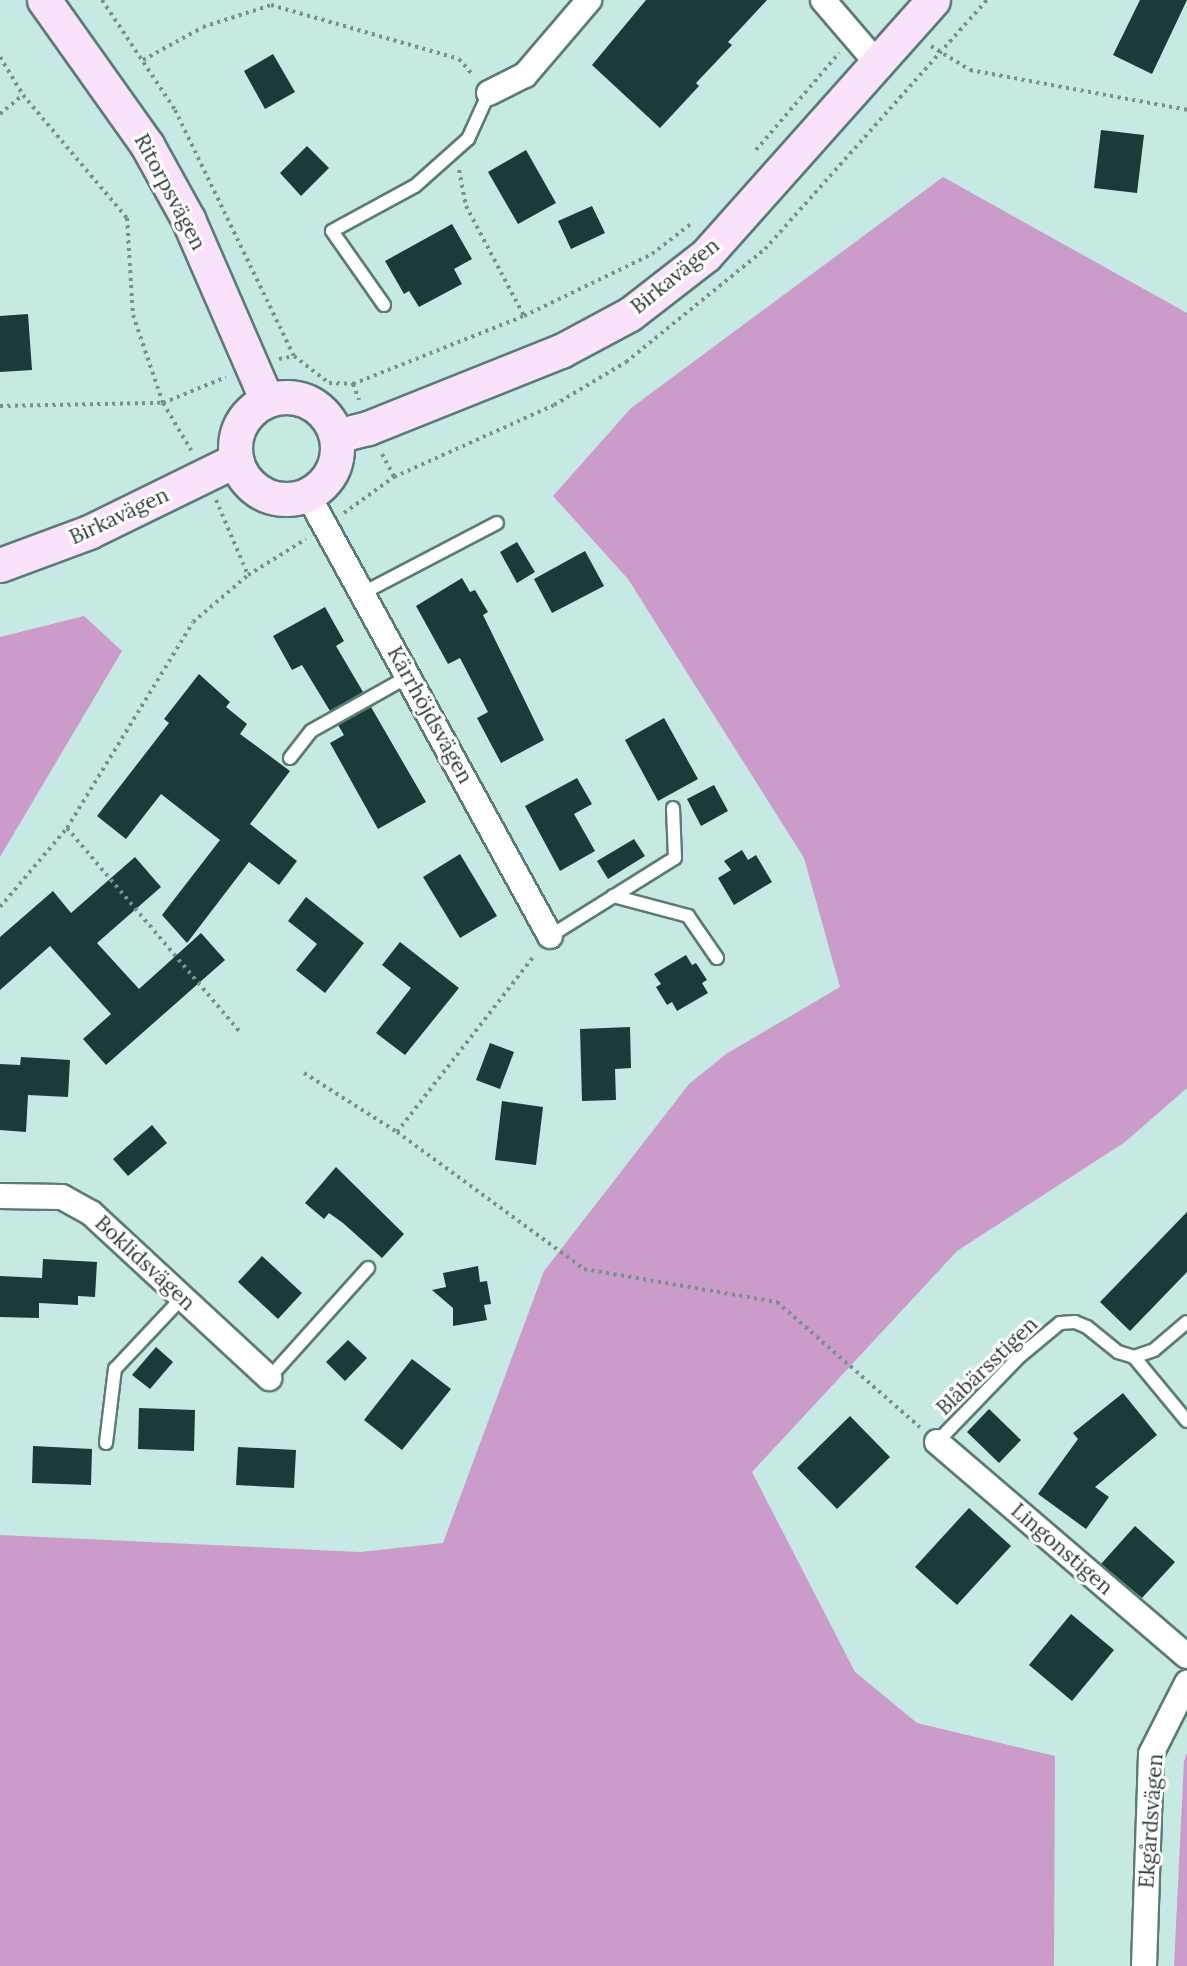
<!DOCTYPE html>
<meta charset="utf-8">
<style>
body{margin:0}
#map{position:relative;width:1187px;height:1966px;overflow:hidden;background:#c7e9e3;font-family:Lora,serif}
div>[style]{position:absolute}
.green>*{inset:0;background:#cb9cca}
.building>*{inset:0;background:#1a3b37}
.path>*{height:4px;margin-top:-2px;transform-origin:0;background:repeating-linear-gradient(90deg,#79918d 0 3px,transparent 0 7.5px)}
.roads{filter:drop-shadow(2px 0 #5c7b76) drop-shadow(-2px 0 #5c7b76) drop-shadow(0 2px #5c7b76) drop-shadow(0 -2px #5c7b76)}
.lane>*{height:12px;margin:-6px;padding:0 6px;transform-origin:6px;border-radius:6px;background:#fff}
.street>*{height:24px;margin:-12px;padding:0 12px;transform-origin:12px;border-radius:12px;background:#fff}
.secondary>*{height:33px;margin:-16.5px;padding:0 16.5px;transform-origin:16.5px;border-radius:16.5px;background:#fae3fa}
.secondary>.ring{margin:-16.5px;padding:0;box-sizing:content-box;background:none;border:33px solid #fae3fa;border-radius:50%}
span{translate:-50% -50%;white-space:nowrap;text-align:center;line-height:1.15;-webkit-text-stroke:6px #fff;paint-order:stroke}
.street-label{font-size:21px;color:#2d3a38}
</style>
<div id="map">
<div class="green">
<i style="clip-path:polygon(943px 177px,1187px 313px,1187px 1088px,1125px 1142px,957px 1251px,752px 1472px,855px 1672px,917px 1723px,1055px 1756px,1054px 1966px,0 1966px,0 1535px,360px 1552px,443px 1543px,544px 1271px,689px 1084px,726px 1054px,840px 987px,804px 858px,628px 579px,553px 496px,631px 408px)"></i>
<i style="clip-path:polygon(84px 616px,122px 651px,0 857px,0 637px)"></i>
<i style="clip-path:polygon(1187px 1753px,1187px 1966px,1174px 1966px,1184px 1761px)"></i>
</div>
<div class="building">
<i style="clip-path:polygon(646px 0,767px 0,728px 42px,732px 45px,696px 83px,699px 86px,660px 128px,592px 65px)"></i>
<i style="clip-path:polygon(1140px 0,1187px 0,1152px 74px,1113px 55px)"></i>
<i style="clip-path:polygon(273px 54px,295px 92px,265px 109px,244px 71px)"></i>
<i style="clip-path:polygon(1101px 130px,1144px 135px,1137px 193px,1094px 188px)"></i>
<i style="clip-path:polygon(307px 146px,329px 168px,301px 196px,280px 173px)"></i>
<i style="clip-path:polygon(526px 150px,556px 203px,518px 224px,488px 172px)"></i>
<i style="clip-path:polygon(592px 206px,605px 233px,571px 249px,558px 221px)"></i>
<i style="clip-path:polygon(452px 224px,472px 259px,454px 269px,462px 284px,419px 307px,409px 291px,404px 294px,385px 261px)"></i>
<i style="clip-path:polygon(28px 314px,32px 370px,0 372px,0 316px)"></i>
<i style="clip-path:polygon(517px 542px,535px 572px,517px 583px,500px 552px)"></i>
<i style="clip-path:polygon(585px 551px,604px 586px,552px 613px,534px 579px)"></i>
<i style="clip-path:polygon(462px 578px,470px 592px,475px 590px,488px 612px,483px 615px,544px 740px,501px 763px,477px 718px,488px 712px,460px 658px,448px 664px,416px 606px)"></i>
<i style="clip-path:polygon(325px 607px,344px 641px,336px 646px,363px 692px,330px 711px,302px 665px,292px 670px,273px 636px)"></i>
<i style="clip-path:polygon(199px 674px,230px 702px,226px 707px,247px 724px,240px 734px,290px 771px,250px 824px,297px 861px,279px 885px,249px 862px,187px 943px,162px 915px,220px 840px,161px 794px,126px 839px,97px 816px,169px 723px,164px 719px)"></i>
<i style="clip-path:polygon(371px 707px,426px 802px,378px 829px,330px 743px,344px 735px,338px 725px)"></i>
<i style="clip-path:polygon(664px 718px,698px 779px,658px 801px,625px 740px)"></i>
<i style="clip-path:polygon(577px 778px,592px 804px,574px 814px,595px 851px,560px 871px,525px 806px)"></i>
<i style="clip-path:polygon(714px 785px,728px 811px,701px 826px,687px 799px)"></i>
<i style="clip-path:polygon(634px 839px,645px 856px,608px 879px,597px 861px)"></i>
<i style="clip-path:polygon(742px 850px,748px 860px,756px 855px,772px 882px,734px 905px,718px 878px,731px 870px,724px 861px)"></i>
<i style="clip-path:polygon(460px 854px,497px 916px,460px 938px,423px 877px)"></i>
<i style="clip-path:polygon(135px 857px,161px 887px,97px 943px,139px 989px,201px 933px,225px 960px,106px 1065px,83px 1039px,111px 1014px,50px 946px,0 990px,0 937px,53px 891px,71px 913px)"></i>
<i style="clip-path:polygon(306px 897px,364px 943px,325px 993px,296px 970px,317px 944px,288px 921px)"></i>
<i style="clip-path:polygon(400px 942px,459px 988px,405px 1055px,376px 1033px,411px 988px,382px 965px)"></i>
<i style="clip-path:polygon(686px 955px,692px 965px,696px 963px,707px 980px,702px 983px,708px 993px,677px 1011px,672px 1002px,667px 1005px,656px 987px,661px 984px,654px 974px)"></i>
<i style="clip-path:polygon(630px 1027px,631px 1068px,615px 1069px,616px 1100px,582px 1101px,580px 1029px)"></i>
<i style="clip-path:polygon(490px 1043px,514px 1052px,500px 1089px,476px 1080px)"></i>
<i style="clip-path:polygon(21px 1057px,70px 1060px,68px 1097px,28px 1095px,26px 1132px,0 1130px,0 1064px,20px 1065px)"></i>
<i style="clip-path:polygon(502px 1101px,543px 1107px,536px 1165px,495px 1160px)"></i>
<i style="clip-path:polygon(152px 1125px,167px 1143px,128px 1176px,113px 1159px)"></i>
<i style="clip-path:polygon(336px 1167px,404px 1234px,382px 1258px,343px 1223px,329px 1213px,324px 1219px,305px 1203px)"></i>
<i style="clip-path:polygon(1187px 1212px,1187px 1272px,1130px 1331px,1100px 1302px)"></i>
<i style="clip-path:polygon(262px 1256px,302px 1293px,278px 1319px,238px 1282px)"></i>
<i style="clip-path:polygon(43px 1259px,97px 1262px,95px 1297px,78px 1296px,78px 1305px,39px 1303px,39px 1318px,0 1317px,0 1276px,42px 1278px)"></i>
<i style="clip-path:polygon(478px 1266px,480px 1282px,487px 1281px,491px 1304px,484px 1305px,487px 1320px,453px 1326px,453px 1308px,432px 1290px,446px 1287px,443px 1273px)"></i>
<i style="clip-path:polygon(348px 1340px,367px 1358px,345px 1381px,326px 1362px)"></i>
<i style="clip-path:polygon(156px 1347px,173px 1362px,150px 1389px,132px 1375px)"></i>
<i style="clip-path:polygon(412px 1359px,451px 1389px,402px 1450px,364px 1420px)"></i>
<i style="clip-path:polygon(1123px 1393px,1157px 1435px,1095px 1487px,1109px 1497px,1086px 1529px,1038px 1494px,1078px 1439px,1073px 1433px)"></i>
<i style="clip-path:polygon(139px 1408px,195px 1410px,194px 1451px,138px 1449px)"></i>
<i style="clip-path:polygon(989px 1409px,1021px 1440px,999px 1463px,967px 1432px)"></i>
<i style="clip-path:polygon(850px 1416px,890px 1457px,837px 1509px,797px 1468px)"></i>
<i style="clip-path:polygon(33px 1446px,92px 1449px,91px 1485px,32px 1483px)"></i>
<i style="clip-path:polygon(238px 1447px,296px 1450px,294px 1488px,236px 1485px)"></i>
<i style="clip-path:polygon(969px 1508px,1011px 1546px,957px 1605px,915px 1567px)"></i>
<i style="clip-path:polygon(1135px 1526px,1175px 1562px,1142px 1598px,1101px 1564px)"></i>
<i style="clip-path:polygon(1071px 1614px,1114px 1650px,1072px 1701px,1029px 1665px)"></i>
</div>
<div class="path">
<i style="left:102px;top:0;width:132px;rotate:56.4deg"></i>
<i style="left:175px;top:110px;width:273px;rotate:64.2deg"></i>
<i style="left:931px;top:46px;width:46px;rotate:31.6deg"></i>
<i style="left:970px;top:70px;width:221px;rotate:10.4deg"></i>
<i style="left:0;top:57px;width:44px;rotate:58.8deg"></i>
<i style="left:23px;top:95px;width:161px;rotate:49.8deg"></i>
<i style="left:127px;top:218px;width:97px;rotate:86.5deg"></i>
<i style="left:133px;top:315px;width:93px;rotate:71.2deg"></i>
<i style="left:163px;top:403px;width:68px;rotate:-22.4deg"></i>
<i style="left:143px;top:60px;width:68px;rotate:-28.8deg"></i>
<i style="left:203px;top:27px;width:71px;rotate:-17.9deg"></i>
<i style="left:271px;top:5px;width:196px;rotate:16deg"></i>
<i style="left:459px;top:59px;width:21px;rotate:49deg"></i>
<i style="left:0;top:114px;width:30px;rotate:-40deg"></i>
<i style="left:756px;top:150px;width:128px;rotate:-49.4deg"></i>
<i style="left:459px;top:170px;width:37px;rotate:79deg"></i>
<i style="left:466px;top:206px;width:124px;rotate:62.2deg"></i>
<i style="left:279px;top:359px;width:15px;rotate:-11deg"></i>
<i style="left:294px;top:356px;width:44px;rotate:37.6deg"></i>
<i style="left:329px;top:383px;width:24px;rotate:2deg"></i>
<i style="left:353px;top:384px;width:184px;rotate:-21.7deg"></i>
<i style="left:524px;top:316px;width:142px;rotate:-25.8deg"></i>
<i style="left:652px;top:254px;width:51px;rotate:-37.8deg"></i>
<i style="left:353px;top:384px;width:17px;rotate:69deg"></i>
<i style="left:0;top:406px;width:163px;rotate:-1.1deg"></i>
<i style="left:163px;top:403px;width:55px;rotate:59.2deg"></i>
<i style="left:382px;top:454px;width:26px;rotate:62deg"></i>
<i style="left:216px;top:500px;width:82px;rotate:66.9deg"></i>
<i style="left:344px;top:513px;width:62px;rotate:-35.8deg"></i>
<i style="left:394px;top:477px;width:175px;rotate:-24.2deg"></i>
<i style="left:554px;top:405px;width:84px;rotate:-30.8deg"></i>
<i style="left:626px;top:362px;width:179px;rotate:-39.1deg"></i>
<i style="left:765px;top:249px;width:334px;rotate:-48.3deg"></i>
<i style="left:67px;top:828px;width:266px;rotate:49.7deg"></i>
<i style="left:0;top:907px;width:104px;rotate:-49.7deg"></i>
<i style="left:67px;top:828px;width:241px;rotate:-58.5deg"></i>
<i style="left:193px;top:622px;width:72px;rotate:-40.5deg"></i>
<i style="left:248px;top:575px;width:68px;rotate:-31.8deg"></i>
<i style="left:304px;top:1073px;width:110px;rotate:32.4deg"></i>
<i style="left:397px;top:1132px;width:232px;rotate:36.2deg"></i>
<i style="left:584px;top:1269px;width:196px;rotate:9.7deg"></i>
<i style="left:777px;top:1302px;width:190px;rotate:41.2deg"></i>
<i style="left:397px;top:1132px;width:224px;rotate:-52.1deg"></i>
</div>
<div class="roads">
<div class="lane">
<i style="left:384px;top:305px;width:90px;rotate:-125.1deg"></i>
<i style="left:332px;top:231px;width:94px;rotate:-28.5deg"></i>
<i style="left:415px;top:186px;width:71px;rotate:-41.6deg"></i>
<i style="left:468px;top:139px;width:51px;rotate:-65.5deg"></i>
<i style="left:363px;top:593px;width:151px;rotate:-27.6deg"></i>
<i style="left:290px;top:758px;width:34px;rotate:-52deg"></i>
<i style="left:311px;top:731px;width:112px;rotate:-29.3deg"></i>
<i style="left:613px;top:896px;width:78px;rotate:14.9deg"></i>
<i style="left:688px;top:916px;width:51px;rotate:55.4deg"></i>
<i style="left:550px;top:936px;width:147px;rotate:-32deg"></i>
<i style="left:675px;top:858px;width:50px;rotate:-92.3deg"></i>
<i style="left:1134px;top:1357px;width:83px;rotate:50.4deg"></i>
<i style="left:269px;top:1378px;width:148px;rotate:-48deg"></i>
<i style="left:937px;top:1442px;width:120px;rotate:-46deg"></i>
<i style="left:1020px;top:1356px;width:52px;rotate:-39.5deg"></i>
<i style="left:1060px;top:1323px;width:15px;rotate:-4deg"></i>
<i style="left:1075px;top:1322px;width:13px;rotate:23deg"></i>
<i style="left:1087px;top:1327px;width:40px;rotate:39deg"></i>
<i style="left:1118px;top:1352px;width:17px;rotate:17deg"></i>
<i style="left:1134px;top:1357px;width:21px;rotate:-19deg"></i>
<i style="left:1154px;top:1350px;width:43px;rotate:-40.3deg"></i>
<i style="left:106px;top:1443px;width:75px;rotate:-83.1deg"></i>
<i style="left:115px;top:1369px;width:98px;rotate:-46.7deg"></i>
</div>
<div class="street">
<i style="left:823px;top:0;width:83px;rotate:49.4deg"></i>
<i style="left:489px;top:93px;width:40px;rotate:-26.6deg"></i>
<i style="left:525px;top:75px;width:99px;rotate:-49.5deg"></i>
<i style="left:308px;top:495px;width:503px;rotate:61.24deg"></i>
<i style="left:0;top:1196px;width:62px;rotate:0.9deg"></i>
<i style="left:62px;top:1197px;width:33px;rotate:29deg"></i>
<i style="left:91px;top:1213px;width:243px;rotate:42.8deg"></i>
<i style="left:937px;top:1442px;width:329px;rotate:40.6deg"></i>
<i style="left:1144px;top:1966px;width:212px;rotate:-88.1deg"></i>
<i style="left:1151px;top:1754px;width:80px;rotate:-63.1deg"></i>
</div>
<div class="secondary">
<i style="left:44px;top:0;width:178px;rotate:54.6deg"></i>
<i style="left:147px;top:145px;width:85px;rotate:61deg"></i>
<i style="left:188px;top:219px;width:198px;rotate:66.5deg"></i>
<i class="ring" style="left:235px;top:397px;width:69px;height:69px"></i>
<i style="left:336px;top:436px;width:33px;rotate:-14deg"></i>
<i style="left:368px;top:428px;width:208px;rotate:-21.8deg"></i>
<i style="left:561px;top:351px;width:78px;rotate:-28.2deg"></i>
<i style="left:630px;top:314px;width:96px;rotate:-37.8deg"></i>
<i style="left:706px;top:255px;width:341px;rotate:-48.3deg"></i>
<i style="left:0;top:565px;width:95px;rotate:-20.3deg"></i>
<i style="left:89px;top:532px;width:164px;rotate:-26.1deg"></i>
</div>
</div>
<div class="street-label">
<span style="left:170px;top:192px;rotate:62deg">Ritorpsvägen</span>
<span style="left:675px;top:276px;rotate:-39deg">Birkavägen</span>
<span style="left:119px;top:516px;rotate:-25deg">Birkavägen</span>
<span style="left:430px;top:715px;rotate:61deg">Kärrhöjdsvägen</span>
<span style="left:145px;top:1263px;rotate:43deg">Boklidsvägen</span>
<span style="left:987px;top:1366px;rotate:-44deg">Blåbärsstigen</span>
<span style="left:1062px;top:1549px;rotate:41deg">Lingonstigen</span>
<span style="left:1151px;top:1821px;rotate:-86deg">Ekgårdsvägen</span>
</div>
</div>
